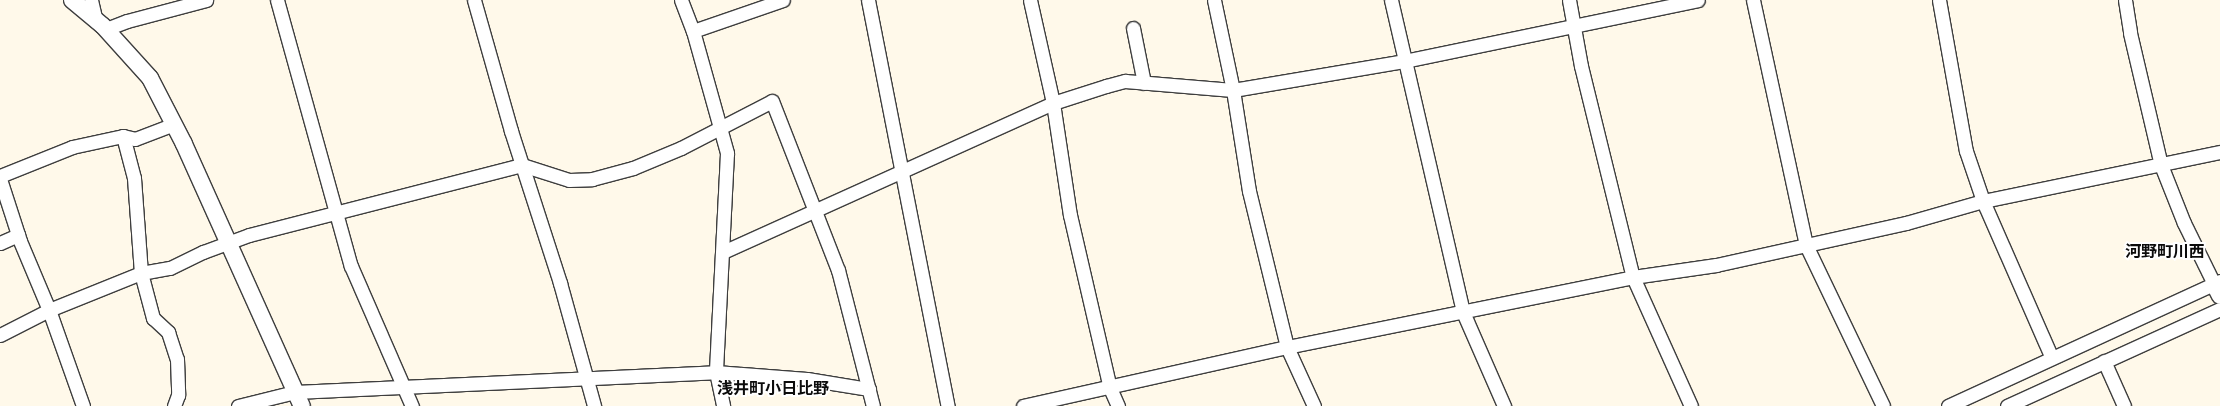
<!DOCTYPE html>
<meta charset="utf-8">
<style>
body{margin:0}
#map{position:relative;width:2220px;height:406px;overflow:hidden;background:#fff9ea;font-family:Literata,"Noto Sans JP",serif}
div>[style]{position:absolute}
.roads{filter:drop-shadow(1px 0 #3e3e3e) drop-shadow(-1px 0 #3e3e3e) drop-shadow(0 1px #3e3e3e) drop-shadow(0 -1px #3e3e3e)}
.minor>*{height:13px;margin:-6.5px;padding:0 6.5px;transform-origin:6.5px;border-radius:6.5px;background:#fff}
.tertiary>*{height:16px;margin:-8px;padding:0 8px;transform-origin:8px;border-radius:8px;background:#fff}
span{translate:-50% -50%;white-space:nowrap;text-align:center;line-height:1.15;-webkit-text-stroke:4px #fff;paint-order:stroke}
.quarter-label{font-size:16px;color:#0b0b0b;font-weight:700}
</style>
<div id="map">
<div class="roads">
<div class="minor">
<i style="left:91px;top:0;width:22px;rotate:77deg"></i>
<i style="left:277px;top:0;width:276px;rotate:74.5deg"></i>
<i style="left:351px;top:266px;width:153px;rotate:66.5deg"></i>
<i style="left:474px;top:0;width:136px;rotate:74.2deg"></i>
<i style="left:511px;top:131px;width:160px;rotate:72.1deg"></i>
<i style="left:560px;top:283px;width:128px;rotate:74.5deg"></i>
<i style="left:681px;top:0;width:33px;rotate:69deg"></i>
<i style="left:693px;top:31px;width:127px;rotate:74.4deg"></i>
<i style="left:727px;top:153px;width:219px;rotate:92.9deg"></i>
<i style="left:716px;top:372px;width:35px;rotate:78deg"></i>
<i style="left:868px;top:0;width:414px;rotate:78.9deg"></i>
<i style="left:1030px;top:0;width:106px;rotate:77.4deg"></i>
<i style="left:1053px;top:103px;width:113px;rotate:81.4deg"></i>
<i style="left:1070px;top:215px;width:178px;rotate:77deg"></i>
<i style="left:1110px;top:388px;width:20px;rotate:66deg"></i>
<i style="left:1214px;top:0;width:92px;rotate:78.1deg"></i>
<i style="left:1233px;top:90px;width:102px;rotate:81deg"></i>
<i style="left:1249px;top:191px;width:161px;rotate:76.3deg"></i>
<i style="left:1287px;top:347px;width:65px;rotate:65.4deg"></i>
<i style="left:1391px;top:0;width:320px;rotate:77deg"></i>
<i style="left:1463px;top:312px;width:103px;rotate:66.4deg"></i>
<i style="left:1569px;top:0;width:67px;rotate:79.7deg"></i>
<i style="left:1581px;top:66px;width:217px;rotate:76.2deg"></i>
<i style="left:1633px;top:277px;width:141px;rotate:65.8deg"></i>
<i style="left:1753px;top:0;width:251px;rotate:77.8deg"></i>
<i style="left:1806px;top:245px;width:178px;rotate:64.4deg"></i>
<i style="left:1939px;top:0;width:153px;rotate:79.9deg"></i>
<i style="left:1966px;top:151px;width:53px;rotate:71.2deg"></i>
<i style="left:1983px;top:201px;width:171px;rotate:66.3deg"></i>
<i style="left:2125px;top:0;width:33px;rotate:81deg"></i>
<i style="left:2130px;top:33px;width:136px;rotate:76.8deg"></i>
<i style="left:2161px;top:165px;width:62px;rotate:68.4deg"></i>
<i style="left:2184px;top:223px;width:68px;rotate:63.8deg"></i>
<i style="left:1133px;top:28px;width:56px;rotate:78.7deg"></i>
<i style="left:106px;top:29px;width:22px;rotate:-21deg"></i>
<i style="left:127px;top:21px;width:82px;rotate:-14.9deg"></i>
<i style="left:693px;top:31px;width:95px;rotate:-19deg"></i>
<i style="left:123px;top:136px;width:43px;rotate:75.3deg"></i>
<i style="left:134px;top:178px;width:95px;rotate:85.8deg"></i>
<i style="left:141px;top:273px;width:47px;rotate:75.1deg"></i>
<i style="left:153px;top:318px;width:21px;rotate:43deg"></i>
<i style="left:168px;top:332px;width:28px;rotate:72deg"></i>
<i style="left:177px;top:359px;width:36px;rotate:88deg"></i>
<i style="left:178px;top:395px;width:12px;rotate:110deg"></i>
<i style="left:0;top:176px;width:78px;rotate:-21.9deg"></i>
<i style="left:72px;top:147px;width:52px;rotate:-12.2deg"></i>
<i style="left:123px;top:136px;width:12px;rotate:14deg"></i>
<i style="left:135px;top:139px;width:42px;rotate:-21deg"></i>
<i style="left:0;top:179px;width:65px;rotate:72.1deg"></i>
<i style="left:20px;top:241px;width:75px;rotate:67.2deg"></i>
<i style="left:49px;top:310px;width:102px;rotate:70.5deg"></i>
<i style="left:0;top:243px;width:20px;rotate:-24deg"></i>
<i style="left:723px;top:252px;width:362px;rotate:-24.3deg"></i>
<i style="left:1053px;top:103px;width:56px;rotate:-17.8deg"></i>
<i style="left:1106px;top:86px;width:20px;rotate:-15deg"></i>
<i style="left:1125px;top:81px;width:108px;rotate:4.8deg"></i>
<i style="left:1233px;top:90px;width:173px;rotate:-9.6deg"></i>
<i style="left:1404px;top:61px;width:300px;rotate:-11.7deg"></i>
<i style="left:0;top:335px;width:55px;rotate:-27deg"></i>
<i style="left:49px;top:310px;width:99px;rotate:-21.9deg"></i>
<i style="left:141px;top:273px;width:29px;rotate:-10deg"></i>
<i style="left:170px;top:268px;width:37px;rotate:-26deg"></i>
<i style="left:203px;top:252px;width:49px;rotate:-20.3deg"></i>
<i style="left:249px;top:235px;width:282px;rotate:-14.4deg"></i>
<i style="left:522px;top:165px;width:49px;rotate:17.7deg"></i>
<i style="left:569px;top:180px;width:23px;rotate:-2deg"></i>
<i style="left:592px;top:179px;width:42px;rotate:-15deg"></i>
<i style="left:633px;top:168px;width:52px;rotate:-22.6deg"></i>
<i style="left:681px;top:148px;width:102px;rotate:-27.3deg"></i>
<i style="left:772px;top:101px;width:181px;rotate:68.7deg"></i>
<i style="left:838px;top:270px;width:140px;rotate:75.6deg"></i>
<i style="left:2104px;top:361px;width:49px;rotate:66deg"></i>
<i style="left:238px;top:406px;width:59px;rotate:-13.8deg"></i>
<i style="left:295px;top:392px;width:421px;rotate:-2.7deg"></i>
<i style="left:716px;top:372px;width:91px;rotate:4.4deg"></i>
<i style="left:807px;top:379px;width:63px;rotate:9.2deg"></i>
<i style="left:1023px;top:406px;width:271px;rotate:-12.6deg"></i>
<i style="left:1287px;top:347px;width:353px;rotate:-11.4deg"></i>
<i style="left:1633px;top:277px;width:84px;rotate:-8.2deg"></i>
<i style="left:1716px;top:265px;width:195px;rotate:-12.5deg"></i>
<i style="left:1906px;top:223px;width:80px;rotate:-15.9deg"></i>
<i style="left:1983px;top:201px;width:242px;rotate:-11.7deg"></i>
<i style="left:1948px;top:406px;width:299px;rotate:-24.7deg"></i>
<i style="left:2007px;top:406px;width:234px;rotate:-24.5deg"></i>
</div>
<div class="tertiary">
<i style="left:72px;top:0;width:40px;rotate:40deg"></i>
<i style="left:103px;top:26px;width:70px;rotate:47.9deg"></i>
<i style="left:150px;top:78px;width:74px;rotate:62.7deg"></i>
<i style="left:184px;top:144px;width:287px;rotate:65.8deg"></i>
<i style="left:2214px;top:284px;width:13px;rotate:63deg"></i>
</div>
</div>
<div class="quarter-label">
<span style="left:2165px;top:250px">河野町川西</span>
<span style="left:773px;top:387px">浅井町小日比野</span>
</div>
</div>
